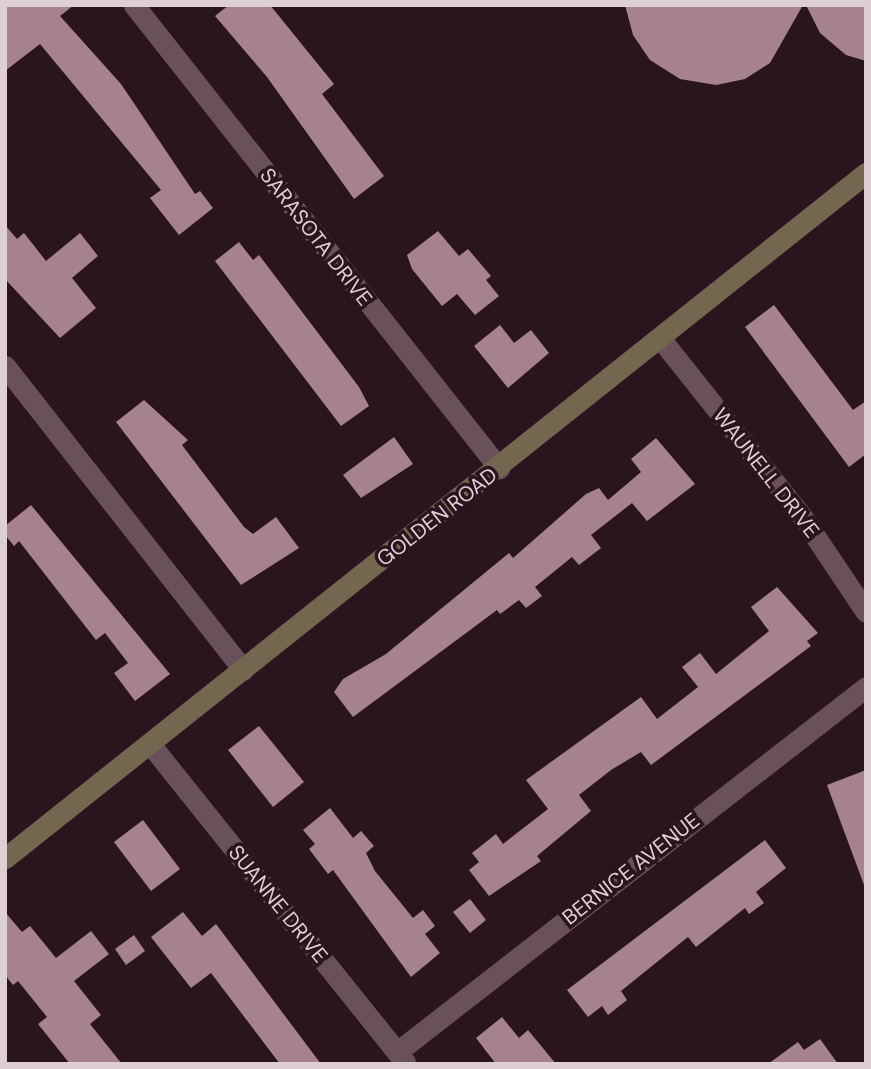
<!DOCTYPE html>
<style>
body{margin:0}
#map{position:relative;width:871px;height:1069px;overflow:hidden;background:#2a151e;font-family:"DM Sans",sans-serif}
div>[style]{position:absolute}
.building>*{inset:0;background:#a68291}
.street>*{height:21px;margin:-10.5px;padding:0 10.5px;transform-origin:10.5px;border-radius:10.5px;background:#6a505b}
.secondary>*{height:21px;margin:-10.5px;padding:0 10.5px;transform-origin:10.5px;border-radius:10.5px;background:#736750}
span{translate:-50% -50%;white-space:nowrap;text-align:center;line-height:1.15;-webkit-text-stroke:7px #2a151e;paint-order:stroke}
.street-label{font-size:21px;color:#decfd5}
.frame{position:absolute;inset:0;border:7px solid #decfd5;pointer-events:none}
</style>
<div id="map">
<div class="building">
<i style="clip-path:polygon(5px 5px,74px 5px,60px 16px,121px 84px,195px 194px,200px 191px,213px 208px,179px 235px,150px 198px,161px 190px,40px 44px,5px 71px)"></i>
<i style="clip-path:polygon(229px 5px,270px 5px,334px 84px,322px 94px,384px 176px,354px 199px,267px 77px,215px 16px)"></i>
<i style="clip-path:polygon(625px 5px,803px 5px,770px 63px,745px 79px,716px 85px,680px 79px,650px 60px,633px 35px)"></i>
<i style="clip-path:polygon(806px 5px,866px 5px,866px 61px,846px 55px,820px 33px)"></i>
<i style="clip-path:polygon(5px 225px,17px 239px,24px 233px,46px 261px,80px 233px,98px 256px,72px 278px,96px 308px,60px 338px,5px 279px)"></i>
<i style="clip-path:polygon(438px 231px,459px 256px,468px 249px,491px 276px,486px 280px,499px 296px,475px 315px,457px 294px,442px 306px,412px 269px,407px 255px)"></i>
<i style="clip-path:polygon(239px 242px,253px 260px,259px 255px,359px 387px,369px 406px,341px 426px,215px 261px)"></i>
<i style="clip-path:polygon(774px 305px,853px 410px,866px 401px,866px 454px,849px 467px,745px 327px)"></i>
<i style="clip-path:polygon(500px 325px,514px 343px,531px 330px,549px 353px,508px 388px,474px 346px)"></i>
<i style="clip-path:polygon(144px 400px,188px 440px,182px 445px,244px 527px,253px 534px,276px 517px,299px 548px,241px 585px,116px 422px)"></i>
<i style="clip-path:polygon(394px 437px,413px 464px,361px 498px,343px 475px)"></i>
<i style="clip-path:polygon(656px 438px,695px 484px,647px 521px,632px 503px,591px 535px,601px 548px,579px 565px,572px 557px,535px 587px,542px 596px,526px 608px,519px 600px,500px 614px,497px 610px,353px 717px,334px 692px,343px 679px,386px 654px,509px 553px,513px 558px,586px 494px,599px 488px,608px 500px,641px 472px,631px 459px)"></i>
<i style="clip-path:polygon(31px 505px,170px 674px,135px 701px,114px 673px,128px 663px,105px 633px,96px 640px,19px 541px,14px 546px,5px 535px,5px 526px)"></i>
<i style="clip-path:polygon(777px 587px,818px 633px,807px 641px,811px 646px,651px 765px,641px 752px,611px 770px,579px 795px,591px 811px,537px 856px,541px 861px,489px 896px,469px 870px,479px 862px,472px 853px,496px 834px,503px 844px,548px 809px,526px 780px,641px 697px,657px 719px,698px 687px,682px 667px,700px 653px,716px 674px,769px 631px,751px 607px)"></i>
<i style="clip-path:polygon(259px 726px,304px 782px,273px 807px,228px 750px)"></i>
<i style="clip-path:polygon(866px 770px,866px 885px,864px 885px,827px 785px)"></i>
<i style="clip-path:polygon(330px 808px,353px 838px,361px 831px,374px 846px,366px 853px,375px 871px,413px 918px,423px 910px,435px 926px,425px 934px,440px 953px,411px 977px,333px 870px,328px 874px,309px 849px,315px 844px,303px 830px)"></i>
<i style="clip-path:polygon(143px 820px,180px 869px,151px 891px,114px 842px)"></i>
<i style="clip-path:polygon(765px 840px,786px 868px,756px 892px,764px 903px,749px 914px,745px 908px,696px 947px,688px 937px,621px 991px,627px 1000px,608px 1015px,602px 1006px,588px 1017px,567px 990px)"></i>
<i style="clip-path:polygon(470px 899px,486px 920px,470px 933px,453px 912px)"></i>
<i style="clip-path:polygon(5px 912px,22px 932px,30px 926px,56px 958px,91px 931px,109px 954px,74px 981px,101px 1015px,90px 1024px,122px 1064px,70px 1064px,38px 1024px,47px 1017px,18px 981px,13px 985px,5px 975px)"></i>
<i style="clip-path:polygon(183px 912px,202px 936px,216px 924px,321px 1064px,280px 1064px,211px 973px,191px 988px,151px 937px)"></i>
<i style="clip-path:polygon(134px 935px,145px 951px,126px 965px,115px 949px)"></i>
<i style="clip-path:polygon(502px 1017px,519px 1038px,528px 1030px,556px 1064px,496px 1064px,476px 1038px)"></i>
<i style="clip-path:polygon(820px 1039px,838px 1064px,768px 1064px,798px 1042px,804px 1050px)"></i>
</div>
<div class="street">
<i style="left:134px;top:5px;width:590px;rotate:51.75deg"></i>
<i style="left:660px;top:338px;width:230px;rotate:51.5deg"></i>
<i style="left:803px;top:518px;width:113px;rotate:56.2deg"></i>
<i style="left:5px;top:366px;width:386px;rotate:51.9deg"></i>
<i style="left:150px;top:744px;width:408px;rotate:51.3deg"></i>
<i style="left:397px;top:1052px;width:594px;rotate:-37.89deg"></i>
</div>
<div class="secondary">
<i style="left:5px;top:858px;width:1100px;rotate:-38.51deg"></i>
</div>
<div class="street-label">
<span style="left:316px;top:237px;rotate:52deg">SARASOTA DRIVE</span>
<span style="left:766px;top:473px;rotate:52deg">WAUNELL DRIVE</span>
<span style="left:437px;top:517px;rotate:-38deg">GOLDEN ROAD</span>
<span style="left:631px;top:869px;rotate:-38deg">BERNICE AVENUE</span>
<span style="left:278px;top:904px;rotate:51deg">SUANNE DRIVE</span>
</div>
<div class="frame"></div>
</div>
